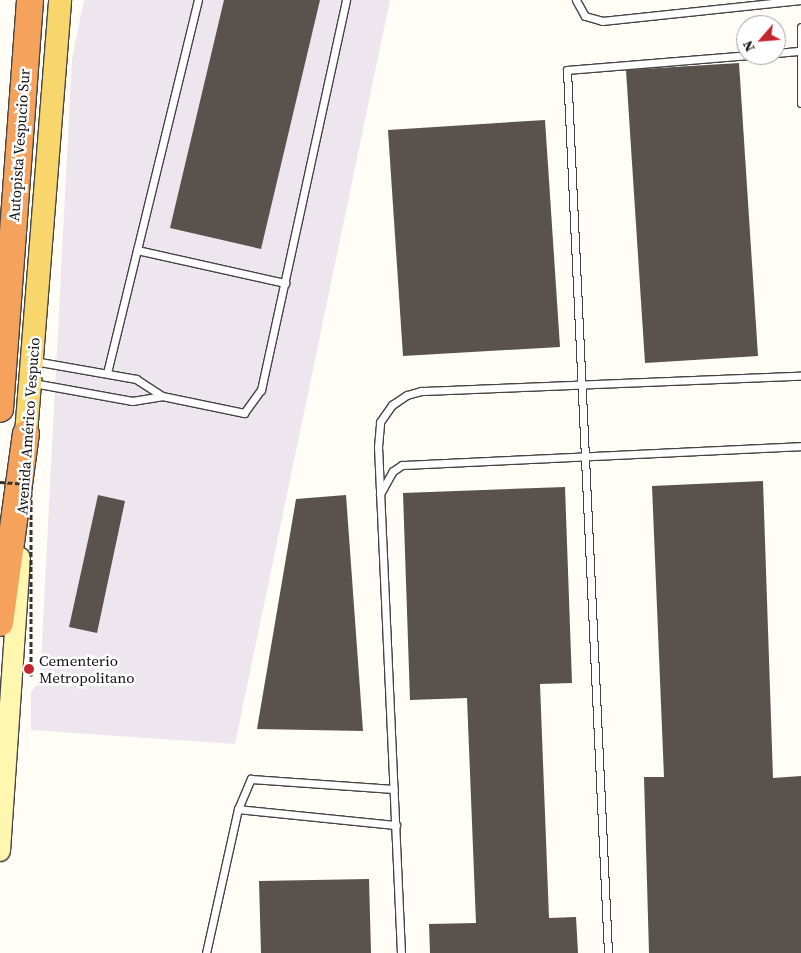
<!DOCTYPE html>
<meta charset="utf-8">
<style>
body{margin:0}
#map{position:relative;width:801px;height:953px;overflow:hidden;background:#fffdf5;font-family:"Source Serif 4",serif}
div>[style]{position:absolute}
.industrial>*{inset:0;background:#eee6ef}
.building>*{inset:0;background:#5a524d}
.roads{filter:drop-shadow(1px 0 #444) drop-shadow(-1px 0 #444) drop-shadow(0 1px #444) drop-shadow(0 -1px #444)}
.service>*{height:7px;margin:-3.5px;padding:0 3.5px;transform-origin:3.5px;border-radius:3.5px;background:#fff}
.secondary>*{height:20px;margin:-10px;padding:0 10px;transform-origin:10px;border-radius:10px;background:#fff6b0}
.primary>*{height:22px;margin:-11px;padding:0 11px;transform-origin:11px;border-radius:11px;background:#f9d66b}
.motorway>*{height:26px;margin:-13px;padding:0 13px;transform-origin:13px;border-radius:13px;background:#f5a25d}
.path-bridge>*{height:3px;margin-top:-1.5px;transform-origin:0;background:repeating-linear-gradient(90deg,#333 0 5px,transparent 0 7.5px)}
.dots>*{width:14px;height:14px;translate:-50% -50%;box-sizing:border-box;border:2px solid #fff;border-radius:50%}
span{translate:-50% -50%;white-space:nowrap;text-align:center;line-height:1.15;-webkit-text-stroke:5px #fff;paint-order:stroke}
.street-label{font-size:15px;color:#111}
.poi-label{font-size:15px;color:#111}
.left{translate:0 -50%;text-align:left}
.north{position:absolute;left:736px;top:15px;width:50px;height:50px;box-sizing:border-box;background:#fff;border:1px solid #a0a0a0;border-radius:50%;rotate:243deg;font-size:14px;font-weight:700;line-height:20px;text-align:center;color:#111}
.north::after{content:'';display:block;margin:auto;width:18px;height:22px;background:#c4262e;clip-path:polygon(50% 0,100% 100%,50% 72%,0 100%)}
</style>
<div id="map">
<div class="industrial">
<i style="clip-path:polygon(84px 0,390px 0,235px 744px,31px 730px,31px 692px,40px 680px,72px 59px)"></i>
</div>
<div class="building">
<i style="clip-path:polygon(224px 0,320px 0,261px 249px,170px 228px)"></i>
<i style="clip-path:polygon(739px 63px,758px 356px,645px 363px,626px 70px)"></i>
<i style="clip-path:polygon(545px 120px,560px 347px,403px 356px,388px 130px)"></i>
<i style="clip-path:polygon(763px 481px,773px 778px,801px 776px,801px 953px,649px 953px,644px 777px,664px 777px,652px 486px)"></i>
<i style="clip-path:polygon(565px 487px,572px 683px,540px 684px,549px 918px,576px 917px,578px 953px,430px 953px,429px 924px,476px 923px,467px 698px,410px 700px,403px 493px)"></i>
<i style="clip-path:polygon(98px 495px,125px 501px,97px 633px,69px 627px)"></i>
<i style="clip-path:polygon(346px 495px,363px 731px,257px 729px,296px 499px)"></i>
<i style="clip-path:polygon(369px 879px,371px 953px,261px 953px,259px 881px)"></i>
</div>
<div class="roads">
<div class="service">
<i style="left:576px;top:0;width:18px;rotate:61deg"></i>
<i style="left:585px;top:16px;width:18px;rotate:16deg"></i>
<i style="left:602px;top:21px;width:200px;rotate:-6deg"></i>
<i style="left:801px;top:27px;width:76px;rotate:90deg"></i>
<i style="left:776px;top:53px;width:25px;rotate:-5deg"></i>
<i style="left:137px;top:250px;width:152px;rotate:12.6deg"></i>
<i style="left:34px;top:361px;width:104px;rotate:10deg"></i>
<i style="left:136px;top:379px;width:31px;rotate:33deg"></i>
<i style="left:107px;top:373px;width:384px;rotate:-76.3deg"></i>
<i style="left:33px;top:383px;width:101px;rotate:10.3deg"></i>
<i style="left:132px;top:401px;width:30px;rotate:-9deg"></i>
<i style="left:162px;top:396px;width:84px;rotate:11.7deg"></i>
<i style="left:244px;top:413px;width:29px;rotate:-54deg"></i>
<i style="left:261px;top:390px;width:399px;rotate:-77.7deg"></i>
<i style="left:380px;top:494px;width:26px;rotate:-61deg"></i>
<i style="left:393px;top:471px;width:11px;rotate:-34deg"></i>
<i style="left:402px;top:465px;width:399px;rotate:-2.7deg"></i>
<i style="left:238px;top:809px;width:159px;rotate:5.8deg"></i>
<i style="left:206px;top:953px;width:148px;rotate:-77.5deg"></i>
<i style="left:238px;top:809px;width:33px;rotate:-67deg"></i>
<i style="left:251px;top:779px;width:143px;rotate:4deg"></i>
<i style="left:401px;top:953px;width:507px;rotate:-92.6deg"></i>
<i style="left:378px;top:447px;width:25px;rotate:-85deg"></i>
<i style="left:380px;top:422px;width:21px;rotate:-55deg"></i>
<i style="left:392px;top:405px;width:18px;rotate:-34deg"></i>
<i style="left:407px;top:395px;width:15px;rotate:-16deg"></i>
<i style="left:421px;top:391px;width:380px;rotate:-2.3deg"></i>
<i style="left:608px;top:953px;width:884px;rotate:-92.66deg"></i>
<i style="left:567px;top:70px;width:183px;rotate:-4.7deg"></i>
</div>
<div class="secondary">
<i style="left:0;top:851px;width:294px;rotate:-86.1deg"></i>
</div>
<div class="primary">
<i style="left:26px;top:434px;width:435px;rotate:-85.5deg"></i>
</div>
<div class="motorway">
<i style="left:0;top:409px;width:410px;rotate:-85.8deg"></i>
<i style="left:0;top:623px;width:191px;rotate:-82.2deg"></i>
</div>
</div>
<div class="path-bridge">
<i style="left:0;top:482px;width:31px;rotate:4deg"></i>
<i style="left:31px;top:484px;width:192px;rotate:90deg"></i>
</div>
<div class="dots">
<i style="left:29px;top:669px;background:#c4262e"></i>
</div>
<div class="street-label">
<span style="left:19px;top:145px;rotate:-86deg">Autopista Vespucio Sur</span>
<span style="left:28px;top:426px;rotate:-86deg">Avenida Américo Vespucio</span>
</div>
<div class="poi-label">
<span class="left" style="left:39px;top:669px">Cementerio<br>Metropolitano</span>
</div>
<div class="north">N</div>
</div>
